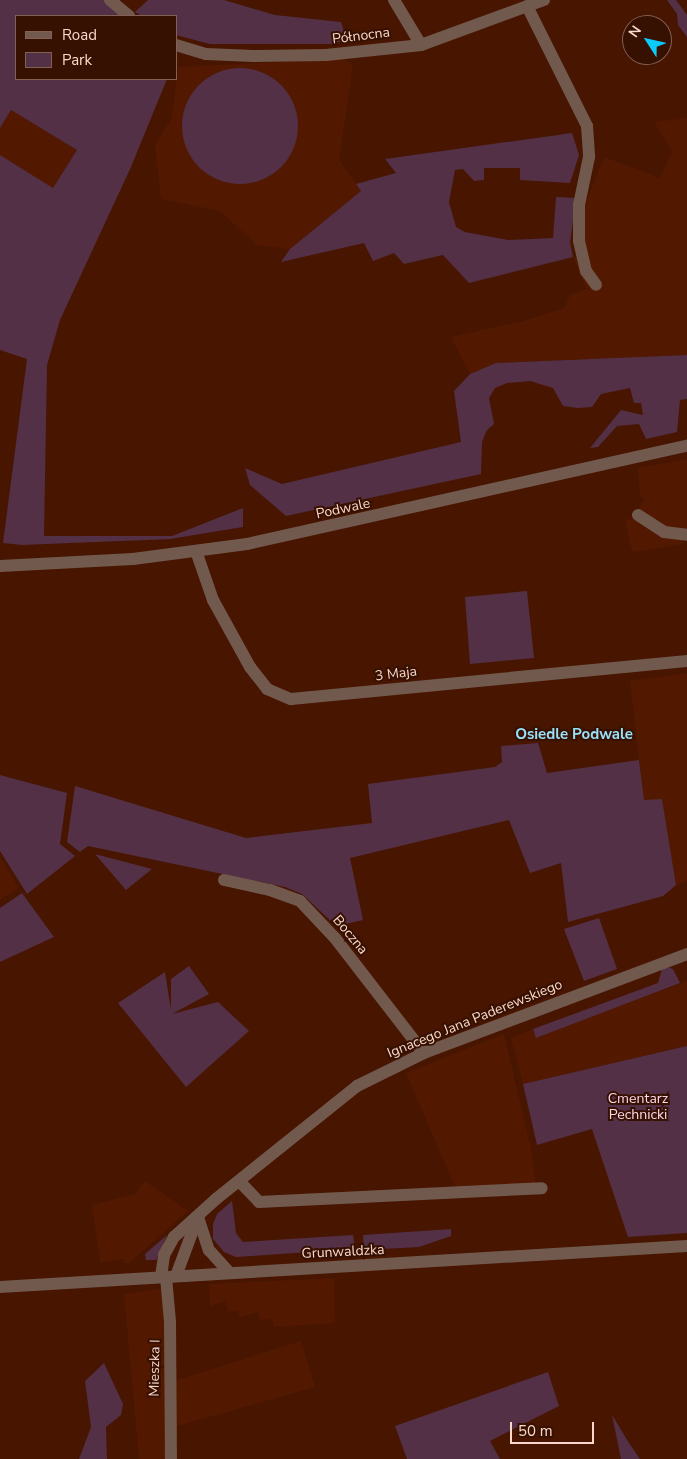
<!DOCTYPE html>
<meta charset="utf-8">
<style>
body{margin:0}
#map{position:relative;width:687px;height:1459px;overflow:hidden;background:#471500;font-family:"Nunito Sans",sans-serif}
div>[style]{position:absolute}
.built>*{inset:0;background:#521900}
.green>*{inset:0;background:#533045}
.round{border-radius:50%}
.minor>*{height:12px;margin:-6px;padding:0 6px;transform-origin:6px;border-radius:6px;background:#72594e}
.tertiary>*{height:12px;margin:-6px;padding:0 6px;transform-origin:6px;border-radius:6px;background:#72594e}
span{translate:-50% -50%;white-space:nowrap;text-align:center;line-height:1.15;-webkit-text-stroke:4px #361001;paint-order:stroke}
.street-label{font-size:14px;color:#f9d8cb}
.park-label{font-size:14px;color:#fbd5ea}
.neighbourhood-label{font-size:15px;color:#99e0fb;font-weight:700}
.legend{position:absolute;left:15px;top:15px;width:162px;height:65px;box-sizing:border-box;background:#361001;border:1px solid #846052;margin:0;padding:6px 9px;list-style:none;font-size:15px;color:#f9d8cb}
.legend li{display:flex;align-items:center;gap:10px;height:25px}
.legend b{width:25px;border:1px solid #846052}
.north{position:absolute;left:622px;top:15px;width:50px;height:50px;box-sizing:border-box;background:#361001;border:1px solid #846052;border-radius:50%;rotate:305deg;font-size:14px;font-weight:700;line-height:20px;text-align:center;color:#f9d8cb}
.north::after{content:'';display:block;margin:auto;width:18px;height:22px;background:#0ccafa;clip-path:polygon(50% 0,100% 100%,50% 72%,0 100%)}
.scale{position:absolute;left:510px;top:1422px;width:84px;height:22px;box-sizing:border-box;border:2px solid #f9d8cb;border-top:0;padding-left:6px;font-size:15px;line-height:18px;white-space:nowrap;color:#f9d8cb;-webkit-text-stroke:4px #361001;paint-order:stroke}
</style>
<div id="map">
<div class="built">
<i style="clip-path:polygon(344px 59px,353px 65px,339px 160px,361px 191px,290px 249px,257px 245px,220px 211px,161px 199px,155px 144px,172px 118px,178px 67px)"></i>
<i style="clip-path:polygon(11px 110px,77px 150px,53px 188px,0 155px,0 128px)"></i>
<i style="clip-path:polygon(687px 118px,687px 355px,496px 363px,470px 374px,451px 337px,524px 321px,564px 308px,570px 295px,586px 289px,573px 257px,584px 255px,585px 204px,604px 157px,660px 178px,672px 151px,654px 122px)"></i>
<i style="clip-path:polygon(687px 459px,687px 539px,682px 540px,683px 544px,632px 552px,625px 520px,635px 518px,644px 499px,640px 496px,638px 468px)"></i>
<i style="clip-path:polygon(687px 673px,687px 881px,676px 885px,662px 799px,644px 801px,630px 681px)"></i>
<i style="clip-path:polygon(0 857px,19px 888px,0 900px)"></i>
<i style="clip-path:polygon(687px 981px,687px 1046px,523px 1084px,511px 1038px,533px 1029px,536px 1037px)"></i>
<i style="clip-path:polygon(504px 1034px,531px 1148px,536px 1187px,457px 1191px,406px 1073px)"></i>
<i style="clip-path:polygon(145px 1181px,188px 1211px,129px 1263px,124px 1263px,124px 1259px,100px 1262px,92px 1205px,135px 1194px)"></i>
<i style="clip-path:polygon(334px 1278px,335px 1323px,274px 1327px,272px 1319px,260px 1320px,258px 1312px,240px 1317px,238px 1311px,228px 1311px,226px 1301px,210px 1306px,209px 1284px)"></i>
<i style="clip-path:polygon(170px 1287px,177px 1380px,301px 1341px,315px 1387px,177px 1426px,177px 1441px,164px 1443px,166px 1459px,139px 1459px,124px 1294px)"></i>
</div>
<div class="green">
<i style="clip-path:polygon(0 0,106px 0,125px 16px,16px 16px,16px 79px,167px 79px,131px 167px,60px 320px,47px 365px,44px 536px,172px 536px,243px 508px,243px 527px,170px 539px,22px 545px,3px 543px,27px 359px,0 350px,0 155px,53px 188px,77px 150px,11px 110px,0 128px)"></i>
<i style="clip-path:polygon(148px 0,224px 0,275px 15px,341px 22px,347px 40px,332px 44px,210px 44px,176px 35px,176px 16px,142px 16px,135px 12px)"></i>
<i style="clip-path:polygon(667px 0,676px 0,687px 15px,687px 37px,678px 25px,677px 14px)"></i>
<i class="round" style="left:182px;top:68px;width:116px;height:116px"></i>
<i style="clip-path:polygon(572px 133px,579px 155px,570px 183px,520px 180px,520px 168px,484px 168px,484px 180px,474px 181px,463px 169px,455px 170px,449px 202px,456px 227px,465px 232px,508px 240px,553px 238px,556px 197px,576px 198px,570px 242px,573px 257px,469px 283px,443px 255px,404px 264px,394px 253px,373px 261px,364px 243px,281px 262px,290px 249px,361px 191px,356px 184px,396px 173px,385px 159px)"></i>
<i style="clip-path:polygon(687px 355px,687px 399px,680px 400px,677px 432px,646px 439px,639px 424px,617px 426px,598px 447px,590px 448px,621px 410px,643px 415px,641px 403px,634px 403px,630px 388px,601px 394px,592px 407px,578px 408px,563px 406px,553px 388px,530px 381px,507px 383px,495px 388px,489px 398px,494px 424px,487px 430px,482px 442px,481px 474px,286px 516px,250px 485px,245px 468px,282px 484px,461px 442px,454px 391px,470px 374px,496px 363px)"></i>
<i style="clip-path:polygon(527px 591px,534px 658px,470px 664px,465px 597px)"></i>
<i style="clip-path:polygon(538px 743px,547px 773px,639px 760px,644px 800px,662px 799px,676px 885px,663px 896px,568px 922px,561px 863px,530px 873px,509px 820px,350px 858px,363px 920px,341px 925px,333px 923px,302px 894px,285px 887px,88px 846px,80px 852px,67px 842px,75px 786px,246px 838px,372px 823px,368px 784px,495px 767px,502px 762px,501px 746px)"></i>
<i style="clip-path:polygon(0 775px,67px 793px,60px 844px,75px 856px,27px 894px,0 851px)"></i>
<i style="clip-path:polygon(95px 854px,152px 869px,126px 890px)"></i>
<i style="clip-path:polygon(22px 893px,54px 937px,0 962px,0 908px)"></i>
<i style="clip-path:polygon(599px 918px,617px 969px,584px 981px,564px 929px)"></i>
<i style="clip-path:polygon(189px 966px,209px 994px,172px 1014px,218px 1002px,249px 1031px,186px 1087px,118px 1003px,165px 972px,171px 1010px,171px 979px)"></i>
<i style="clip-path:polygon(667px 967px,673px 969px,680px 983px,536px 1038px,533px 1029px,658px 983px,662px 969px)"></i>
<i style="clip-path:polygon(687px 1046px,687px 1233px,628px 1237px,592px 1129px,537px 1145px,523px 1084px)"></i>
<i style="clip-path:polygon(232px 1201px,236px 1233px,243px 1242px,353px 1235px,355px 1249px,236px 1257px,224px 1252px,213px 1239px,213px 1224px,217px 1214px)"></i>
<i style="clip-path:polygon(451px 1229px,451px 1236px,419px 1247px,364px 1250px,363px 1235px)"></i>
<i style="clip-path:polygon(167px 1235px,156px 1260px,146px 1260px,145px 1254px)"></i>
<i style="clip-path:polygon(104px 1363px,123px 1404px,121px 1415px,106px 1427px,107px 1459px,79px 1459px,91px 1427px,85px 1381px)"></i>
<i style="clip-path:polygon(548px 1372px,559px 1406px,490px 1441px,500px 1459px,407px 1459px,395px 1426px)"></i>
<i style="clip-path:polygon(612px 1415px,629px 1443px,640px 1459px,621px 1459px)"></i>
</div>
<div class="minor">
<i style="left:110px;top:0;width:25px;rotate:40deg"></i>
<i style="left:394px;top:0;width:52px;rotate:59deg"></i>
<i style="left:527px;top:6px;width:134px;rotate:63.4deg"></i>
<i style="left:587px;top:126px;width:31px;rotate:86deg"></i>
<i style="left:589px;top:157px;width:49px;rotate:101.8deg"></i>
<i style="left:579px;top:205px;width:36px;rotate:90deg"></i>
<i style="left:579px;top:241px;width:31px;rotate:77deg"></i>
<i style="left:586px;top:271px;width:17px;rotate:54deg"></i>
<i style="left:176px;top:45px;width:31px;rotate:17deg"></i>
<i style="left:206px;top:54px;width:47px;rotate:2.4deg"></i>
<i style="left:253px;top:56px;width:73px;rotate:-0.8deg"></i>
<i style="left:326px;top:55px;width:96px;rotate:-6deg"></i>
<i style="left:421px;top:45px;width:131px;rotate:-20.1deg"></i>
<i style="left:638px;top:515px;width:31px;rotate:33deg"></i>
<i style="left:664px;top:532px;width:23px;rotate:7deg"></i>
<i style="left:196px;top:551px;width:52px;rotate:70.9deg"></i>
<i style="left:213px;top:600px;width:77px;rotate:61.1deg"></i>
<i style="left:250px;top:667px;width:28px;rotate:52deg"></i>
<i style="left:267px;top:689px;width:26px;rotate:23deg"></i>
<i style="left:291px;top:699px;width:398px;rotate:-5.5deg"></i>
<i style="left:224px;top:880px;width:47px;rotate:12.3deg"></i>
<i style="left:270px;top:890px;width:32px;rotate:20deg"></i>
<i style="left:300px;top:901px;width:51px;rotate:46.6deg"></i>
<i style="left:335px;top:938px;width:145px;rotate:52.3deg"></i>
<i style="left:239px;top:1181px;width:29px;rotate:46deg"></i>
<i style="left:259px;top:1202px;width:283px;rotate:-2.8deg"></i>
<i style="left:198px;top:1217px;width:35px;rotate:72deg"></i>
<i style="left:209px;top:1250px;width:31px;rotate:48deg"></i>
<i style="left:176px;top:1276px;width:63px;rotate:-69.6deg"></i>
<i style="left:161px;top:1277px;width:22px;rotate:-82deg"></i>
<i style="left:164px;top:1255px;width:21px;rotate:-61deg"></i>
<i style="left:174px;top:1237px;width:57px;rotate:-42.1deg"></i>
<i style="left:216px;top:1199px;width:181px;rotate:-38.7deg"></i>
<i style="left:357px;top:1086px;width:75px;rotate:-26.2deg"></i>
<i style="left:424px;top:1053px;width:281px;rotate:-20.6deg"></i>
<i style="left:166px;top:1277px;width:45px;rotate:84.9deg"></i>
<i style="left:170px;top:1322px;width:137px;rotate:89.6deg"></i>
</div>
<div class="tertiary">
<i style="left:0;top:566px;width:133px;rotate:-3deg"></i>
<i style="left:133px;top:559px;width:115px;rotate:-7.5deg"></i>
<i style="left:247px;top:544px;width:451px;rotate:-12.6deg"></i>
<i style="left:0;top:1287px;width:688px;rotate:-3.42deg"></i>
</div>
<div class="street-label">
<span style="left:361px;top:36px;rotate:-7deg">Północna</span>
<span style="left:343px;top:509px;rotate:-12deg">Podwale</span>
<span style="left:396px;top:674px;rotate:-7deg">3 Maja</span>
<span style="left:350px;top:935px;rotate:50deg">Boczna</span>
<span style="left:475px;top:1019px;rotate:-22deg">Ignacego Jana Paderewskiego</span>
<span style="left:343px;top:1252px;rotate:-3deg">Grunwaldzka</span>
<span style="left:155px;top:1368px;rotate:-89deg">Mieszka I</span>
</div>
<div class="park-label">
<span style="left:638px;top:1107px">Cmentarz<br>Pechnicki</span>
</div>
<div class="neighbourhood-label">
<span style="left:574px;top:735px">Osiedle Podwale</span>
</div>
<ul class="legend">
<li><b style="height:6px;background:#72594e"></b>Road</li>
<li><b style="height:14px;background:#533045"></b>Park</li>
</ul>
<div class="north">N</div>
<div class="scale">50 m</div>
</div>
